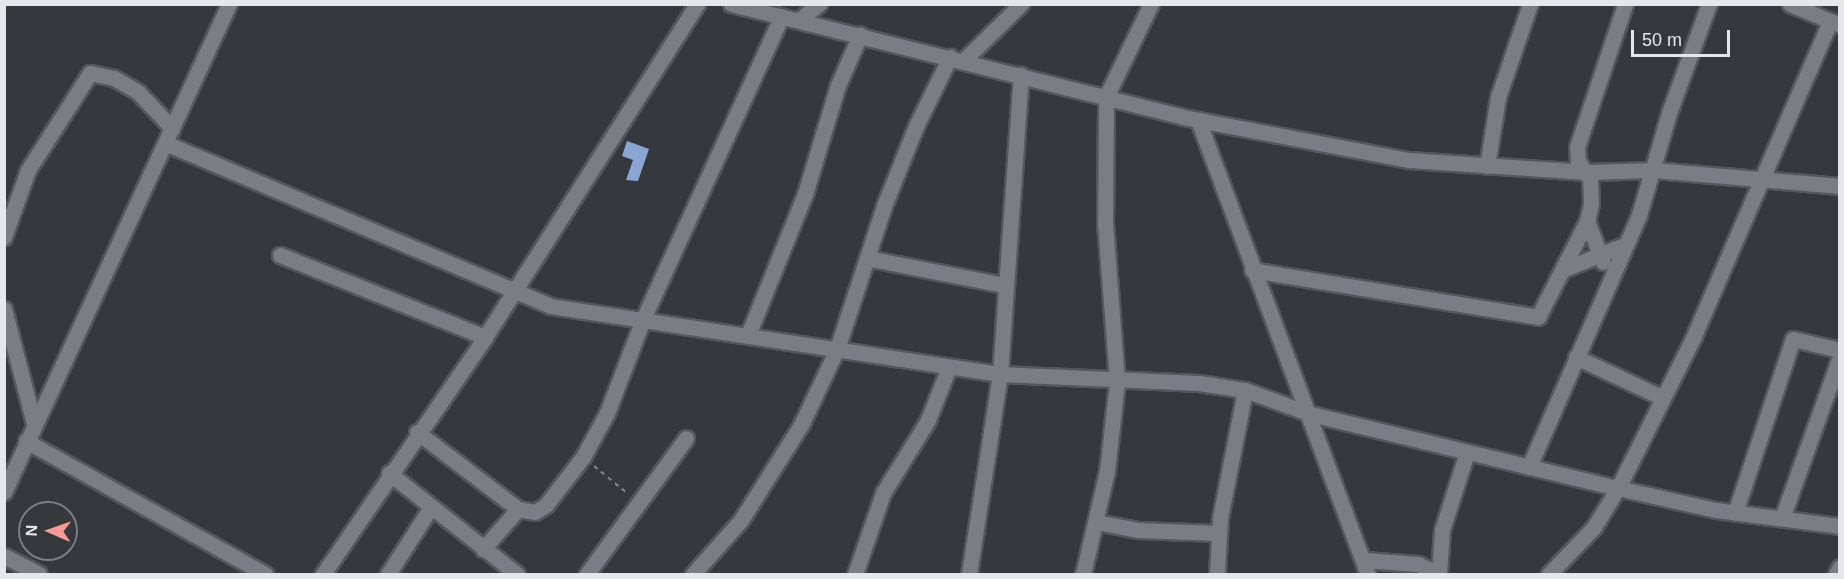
<!DOCTYPE html>
<style>
body{margin:0}
#map{position:relative;width:1844px;height:579px;overflow:hidden;background:#35383d;font-family:Arial,sans-serif}
div>[style]{position:absolute}
.building>*{inset:0;background:#8ba6d3}
.path>*{height:2px;margin-top:-1px;transform-origin:0;background:repeating-linear-gradient(90deg,#86898d 0 4.5px,transparent 0 9px)}
.roads{filter:drop-shadow(2px 0 #54575c) drop-shadow(-2px 0 #54575c) drop-shadow(0 2px #54575c) drop-shadow(0 -2px #54575c)}
.minor>*{height:15px;margin:-7.5px;padding:0 7.5px;transform-origin:7.5px;border-radius:7.5px;background:#7a7e84}
span{translate:-50% -50%;white-space:nowrap;text-align:center;line-height:1.15;-webkit-text-stroke:6px #35383d;paint-order:stroke}
.frame{position:absolute;inset:0;border:6px solid #e5e7eb;pointer-events:none}
.north{position:absolute;left:18px;top:501px;width:60px;height:60px;box-sizing:border-box;background:#35383d;border:2px solid #7b7e83;border-radius:50%;rotate:272deg;font-size:16px;font-weight:700;line-height:24px;text-align:center;color:#e5e7eb}
.north::after{content:'';display:block;margin:auto;width:21px;height:27px;background:#f59c96;clip-path:polygon(50% 0,100% 100%,50% 72%,0 100%)}
.scale{position:absolute;left:1631px;top:30px;width:99px;height:27px;box-sizing:border-box;border:3px solid #e5e7eb;border-top:0;padding-left:8px;font-size:18px;line-height:21px;white-space:nowrap;color:#e5e7eb;-webkit-text-stroke:4px #35383d;paint-order:stroke}
</style>
<div id="map">
<div class="building">
<i style="clip-path:polygon(627px 141px,649px 149px,638px 181px,626px 180px,633px 160px,622px 156px)"></i>
</div>
<div class="path">
<i style="left:594px;top:466px;width:43px;rotate:39.3deg"></i>
</div>
<div class="roads">
<div class="minor">
<i style="left:731px;top:4px;width:466px;rotate:14deg"></i>
<i style="left:1183px;top:117px;width:230px;rotate:10.8deg"></i>
<i style="left:1409px;top:160px;width:178px;rotate:3.9deg"></i>
<i style="left:1587px;top:172px;width:67px;rotate:-1.7deg"></i>
<i style="left:1654px;top:170px;width:187px;rotate:4.9deg"></i>
<i style="left:1790px;top:4px;width:54px;rotate:22.8deg"></i>
<i style="left:799px;top:20px;width:26px;rotate:-39deg"></i>
<i style="left:964px;top:60px;width:80px;rotate:-44.5deg"></i>
<i style="left:1198px;top:120px;width:485px;rotate:69.5deg"></i>
<i style="left:165px;top:143px;width:418px;rotate:22.9deg"></i>
<i style="left:550px;top:306px;width:455px;rotate:8.6deg"></i>
<i style="left:1000px;top:374px;width:199px;rotate:2.6deg"></i>
<i style="left:1199px;top:383px;width:47px;rotate:8.7deg"></i>
<i style="left:1245px;top:390px;width:70px;rotate:20deg"></i>
<i style="left:1311px;top:414px;width:316px;rotate:13.6deg"></i>
<i style="left:1618px;top:488px;width:100px;rotate:12.7deg"></i>
<i style="left:1716px;top:510px;width:125px;rotate:7.4deg"></i>
<i style="left:1487px;top:166px;width:70px;rotate:-80.9deg"></i>
<i style="left:1498px;top:97px;width:98px;rotate:-71deg"></i>
<i style="left:1587px;top:221px;width:44px;rotate:68.7deg"></i>
<i style="left:4px;top:237px;width:71px;rotate:-70.3deg"></i>
<i style="left:28px;top:170px;width:115px;rotate:-57.4deg"></i>
<i style="left:90px;top:73px;width:25px;rotate:12deg"></i>
<i style="left:114px;top:78px;width:28px;rotate:30deg"></i>
<i style="left:138px;top:92px;width:50px;rotate:46.6deg"></i>
<i style="left:280px;top:255px;width:221px;rotate:21.8deg"></i>
<i style="left:867px;top:258px;width:139px;rotate:11.2deg"></i>
<i style="left:1252px;top:270px;width:290px;rotate:9.3deg"></i>
<i style="left:1538px;top:317px;width:108px;rotate:-63deg"></i>
<i style="left:1587px;top:221px;width:17px;rotate:-77deg"></i>
<i style="left:1591px;top:204px;width:25px;rotate:-92deg"></i>
<i style="left:1590px;top:179px;width:22px;rotate:-124deg"></i>
<i style="left:1578px;top:161px;width:14px;rotate:-94deg"></i>
<i style="left:1577px;top:147px;width:151px;rotate:-71.4deg"></i>
<i style="left:1562px;top:270px;width:67px;rotate:-22deg"></i>
<i style="left:4px;top:309px;width:118px;rotate:75.3deg"></i>
<i style="left:748px;top:335px;width:152px;rotate:-68deg"></i>
<i style="left:805px;top:194px;width:114px;rotate:-73.2deg"></i>
<i style="left:838px;top:85px;width:55px;rotate:-66.3deg"></i>
<i style="left:1576px;top:357px;width:96px;rotate:25.2deg"></i>
<i style="left:417px;top:432px;width:127px;rotate:37.3deg"></i>
<i style="left:518px;top:509px;width:17px;rotate:10deg"></i>
<i style="left:535px;top:512px;width:13px;rotate:-32deg"></i>
<i style="left:546px;top:505px;width:61px;rotate:-52.4deg"></i>
<i style="left:583px;top:457px;width:50px;rotate:-61.4deg"></i>
<i style="left:607px;top:413px;width:101px;rotate:-69deg"></i>
<i style="left:643px;top:319px;width:333px;rotate:-65.4deg"></i>
<i style="left:26px;top:441px;width:274px;rotate:29.1deg"></i>
<i style="left:1529px;top:467px;width:275px;rotate:-66.4deg"></i>
<i style="left:1639px;top:215px;width:109px;rotate:-73.6deg"></i>
<i style="left:1670px;top:110px;width:113px;rotate:-69.8deg"></i>
<i style="left:389px;top:473px;width:163px;rotate:38.3deg"></i>
<i style="left:4px;top:492px;width:537px;rotate:-65.25deg"></i>
<i style="left:1735px;top:513px;width:183px;rotate:-71.6deg"></i>
<i style="left:1793px;top:339px;width:48px;rotate:13.2deg"></i>
<i style="left:1782px;top:518px;width:171px;rotate:-70.2deg"></i>
<i style="left:1097px;top:522px;width:42px;rotate:11deg"></i>
<i style="left:1138px;top:530px;width:81px;rotate:2.1deg"></i>
<i style="left:483px;top:549px;width:53px;rotate:-48.8deg"></i>
<i style="left:4px;top:556px;width:39px;rotate:27deg"></i>
<i style="left:1364px;top:560px;width:54px;rotate:4.2deg"></i>
<i style="left:1418px;top:564px;width:23px;rotate:25deg"></i>
<i style="left:323px;top:574px;width:287px;rotate:-55.6deg"></i>
<i style="left:485px;top:337px;width:395px;rotate:-57.5deg"></i>
<i style="left:388px;top:574px;width:80px;rotate:-57.3deg"></i>
<i style="left:587px;top:574px;width:168px;rotate:-53.9deg"></i>
<i style="left:693px;top:574px;width:72px;rotate:-48.4deg"></i>
<i style="left:741px;top:520px;width:115px;rotate:-57.8deg"></i>
<i style="left:802px;top:423px;width:82px;rotate:-64.7deg"></i>
<i style="left:837px;top:349px;width:151px;rotate:-71.8deg"></i>
<i style="left:884px;top:206px;width:86px;rotate:-68.2deg"></i>
<i style="left:916px;top:126px;width:77px;rotate:-63.8deg"></i>
<i style="left:855px;top:574px;width:86px;rotate:-70.9deg"></i>
<i style="left:883px;top:493px;width:86px;rotate:-58.3deg"></i>
<i style="left:928px;top:420px;width:57px;rotate:-68.4deg"></i>
<i style="left:969px;top:574px;width:202px;rotate:-81.2deg"></i>
<i style="left:1000px;top:374px;width:300px;rotate:-86deg"></i>
<i style="left:1083px;top:574px;width:106px;rotate:-76.9deg"></i>
<i style="left:1107px;top:471px;width:90px;rotate:-83.6deg"></i>
<i style="left:1117px;top:382px;width:158px;rotate:-94.3deg"></i>
<i style="left:1105px;top:224px;width:127px;rotate:-89.5deg"></i>
<i style="left:1106px;top:97px;width:103px;rotate:-64.2deg"></i>
<i style="left:1217px;top:574px;width:56px;rotate:-86.9deg"></i>
<i style="left:1220px;top:518px;width:130px;rotate:-78.9deg"></i>
<i style="left:1439px;top:574px;width:44px;rotate:-86.1deg"></i>
<i style="left:1442px;top:530px;width:82px;rotate:-72.2deg"></i>
<i style="left:1549px;top:574px;width:65px;rotate:-46.2deg"></i>
<i style="left:1594px;top:527px;width:46px;rotate:-58.4deg"></i>
<i style="left:1618px;top:488px;width:168px;rotate:-63.4deg"></i>
<i style="left:1693px;top:338px;width:345px;rotate:-66.6deg"></i>
<i style="left:1836px;top:574px;width:8px;rotate:-60deg"></i>
</div>
</div>
<div class="frame"></div>
<div class="north">N</div>
<div class="scale">50 m</div>
</div>
